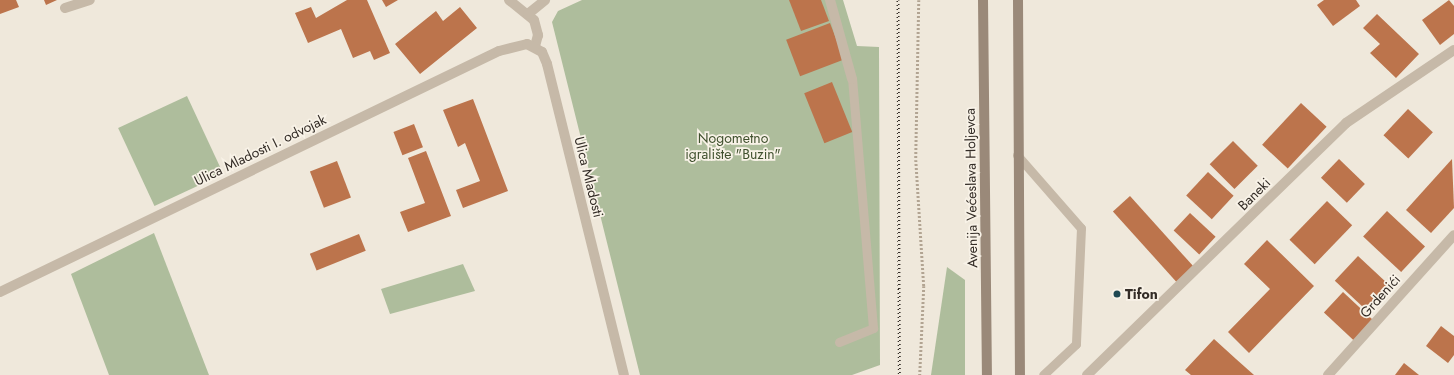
<!DOCTYPE html>
<html>
<head>
<meta charset="utf-8">
<style>
	body { margin:0 }
	#map { position:relative; width:1454px; height:375px; overflow:hidden; background:#efe8db; font-family:Jost,sans-serif }
	div>[style] { position:absolute }
	.green>* { inset:0; background:#aebd9c; transform-origin:0 0 }
	.building>* { inset:0; background:#bc744c; transform-origin:0 0 }
	.path>* { height:2.5px; margin-top:-1.25px; transform-origin:0; background:repeating-linear-gradient(90deg,#b2a492 0 2px,transparent 0 4px) }
	.service>* { height:9px; margin:-4.5px; padding:0 4.5px; transform-origin:4.5px; border-radius:4.5px; background:#c6b9a8 }
	.minor>* { height:10px; margin:-5px; padding:0 5px; transform-origin:5px; border-radius:5px; background:#c6b9a8 }
	.secondary>* { height:10px; margin:-5px; padding:0 5px; transform-origin:5px; border-radius:5px; background:#9a8979 }
	.rail>* { height:3px; margin-top:-1.5px; transform-origin:0; background:repeating-linear-gradient(90deg,#342d27 0 1px,transparent 0 4px) }
	.dots>* { width:11px; height:11px; translate:-50% -50%; box-sizing:border-box; border:2px solid #f8f2e7; border-radius:50% }
	span { translate:-50% -50%; white-space:nowrap; text-align:center; line-height:1.15; -webkit-text-stroke:3.5px #f8f2e7; paint-order:stroke }
	.park-label { font-size:14px; color:#3f502d }
	.street-label { font-size:14px; color:#342d27 }
	.poi-label { font-size:14px; color:#342d27; font-weight:700 }
	.left { translate:0 -50%; text-align:left }
</style>
</head>
<body>
<div id="map">
	<div class="green">
		<div style="clip-path:polygon(582px 0,843px 0,857px 46px,879px 47px,880px 365px,852px 375px,640px 375px,552px 22px,558px 11px)"></div>
		<div style="left:187px;top:96px;width:86px;height:76px;rotate:65deg"></div>
		<div style="clip-path:polygon(154px 233px,209px 375px,109px 375px,71px 274px)"></div>
		<div style="clip-path:polygon(463px 264px,475px 291px,390px 314px,381px 289px)"></div>
		<div style="clip-path:polygon(947px 267px,965px 280px,965px 375px,931px 375px)"></div>
	</div>
	<div class="building">
		<div style="clip-path:polygon(0 0,16px 0,19px 7px,0 14px)"></div>
		<div style="clip-path:polygon(44px 0,57px 0,46px 5px)"></div>
		<div style="clip-path:polygon(347px 0,367px 0,390px 53px,374px 60px,370px 51px,353px 58px,341px 29px,308px 43px,295px 13px,311px 7px,316px 18px)"></div>
		<div style="clip-path:polygon(382px 0,398px 0,386px 7px)"></div>
		<div style="clip-path:polygon(789px 0,821px 0,829px 21px,801px 31px)"></div>
		<div style="clip-path:polygon(1324px 0,1356px 0,1360px 6px,1333px 26px,1317px 5px)"></div>
		<div style="clip-path:polygon(1449px 0,1454px 6px,1454px 34px,1440px 45px,1422px 20px)"></div>
		<div style="clip-path:polygon(460px 7px,477px 28px,420px 74px,395px 44px,436px 11px,443px 21px)"></div>
		<div style="clip-path:polygon(1377px 14px,1419px 54px,1396px 78px,1370px 53px,1380px 44px,1363px 28px)"></div>
		<div style="left:830px;top:23px;width:39px;height:47px;rotate:69deg"></div>
		<div style="left:832px;top:82px;width:54px;height:30px;rotate:68deg"></div>
		<div style="clip-path:polygon(473px 99px,508px 191px,463px 208px,456px 190px,480px 181px,465px 143px,458px 147px,443px 110px)"></div>
		<div style="left:1301px;top:103px;width:35px;height:57px;rotate:43deg"></div>
		<div style="left:1408px;top:109px;width:34px;height:36px;rotate:43deg"></div>
		<div style="left:414px;top:124px;width:25px;height:22px;rotate:69deg"></div>
		<div style="left:1233px;top:141px;width:35px;height:33px;rotate:45deg"></div>
		<div style="clip-path:polygon(426px 151px,451px 216px,408px 232px,400px 212px,425px 203px,408px 158px)"></div>
		<div style="left:1339px;top:159px;width:36px;height:26px;rotate:44deg"></div>
		<div style="clip-path:polygon(1452px 159px,1454px 208px,1431px 233px,1406px 210px)"></div>
		<div style="left:337px;top:161px;width:39px;height:29px;rotate:69deg"></div>
		<div style="left:1208px;top:172px;width:35px;height:32px;rotate:43deg"></div>
		<div style="left:1130px;top:196px;width:95px;height:23px;rotate:48deg"></div>
		<div style="left:1327px;top:201px;width:35px;height:54px;rotate:44deg"></div>
		<div style="left:1387px;top:211px;width:52px;height:35px;rotate:43deg"></div>
		<div style="left:1190px;top:213px;width:35px;height:24px;rotate:43deg"></div>
		<div style="left:359px;top:234px;width:18px;height:53px;rotate:68deg"></div>
		<div style="clip-path:polygon(1267px 240px,1314px 286px,1249px 353px,1228px 332px,1270px 289px,1244px 264px)"></div>
		<div style="left:1358px;top:256px;width:44px;height:34px;rotate:43deg"></div>
		<div style="left:1343px;top:292px;width:41px;height:28px;rotate:43deg"></div>
		<div style="clip-path:polygon(1441px 326px,1454px 336px,1454px 355px,1448px 363px,1426px 346px)"></div>
		<div style="clip-path:polygon(1214px 339px,1236px 359px,1254px 375px,1191px 375px,1185px 370px)"></div>
		<div style="clip-path:polygon(1404px 363px,1419px 375px,1395px 375px)"></div>
	</div>
	<div class="path">
		<div style="left:919px;top:0;width:160px;rotate:91.1deg"></div>
		<div style="left:916px;top:160px;width:126px;rotate:86.4deg"></div>
		<div style="left:924px;top:286px;width:89px;rotate:92.6deg"></div>
	</div>
	<div class="service">
		<div style="left:1017px;top:155px;width:97px;rotate:48.8deg"></div>
		<div style="left:1081px;top:228px;width:116px;rotate:92.5deg"></div>
		<div style="left:1076px;top:344px;width:45px;rotate:136.8deg"></div>
		<div style="left:839px;top:342px;width:37px;rotate:-22deg"></div>
		<div style="left:873px;top:328px;width:250px;rotate:-94.8deg"></div>
	</div>
	<div class="minor">
		<div style="left:509px;top:0;width:32px;rotate:39deg"></div>
		<div style="left:534px;top:20px;width:16px;rotate:75deg"></div>
		<div style="left:538px;top:35px;width:11px;rotate:105deg"></div>
		<div style="left:830px;top:0;width:82px;rotate:74.4deg"></div>
		<div style="left:65px;top:8px;width:26px;rotate:-18deg"></div>
		<div style="left:528px;top:14px;width:22px;rotate:-39deg"></div>
		<div style="left:0;top:292px;width:554px;rotate:-25.78deg"></div>
		<div style="left:499px;top:51px;width:29px;rotate:-14deg"></div>
		<div style="left:527px;top:44px;width:17px;rotate:28deg"></div>
		<div style="left:542px;top:52px;width:13px;rotate:67deg"></div>
		<div style="left:547px;top:64px;width:320px;rotate:76.1deg"></div>
		<div style="left:1087px;top:375px;width:361px;rotate:-44.2deg"></div>
		<div style="left:1346px;top:123px;width:130px;rotate:-34.1deg"></div>
		<div style="left:1328px;top:375px;width:188px;rotate:-48deg"></div>
	</div>
	<div class="secondary">
		<div style="left:983px;top:0;width:375px;rotate:89.4deg"></div>
		<div style="left:1018px;top:0;width:375px;rotate:89.7deg"></div>
	</div>
	<div class="rail">
		<div style="left:898px;top:0;width:375px;rotate:89.8deg"></div>
	</div>
	<div class="dots">
		<div style="left:1117px;top:294px;background:#204952"></div>
	</div>
	<div class="park-label">
		<span style="left:733px;top:146px">Nogometno<br>igralište "Buzin"</span>
	</div>
	<div class="street-label">
		<span style="left:260px;top:150px;rotate:-26deg">Ulica Mladosti I. odvojak</span>
		<span style="left:589px;top:177px;rotate:76deg">Ulica Mladosti</span>
		<span style="left:971px;top:188px;rotate:-91deg">Avenija Većeslava Holjevca</span>
		<span style="left:1254px;top:194px;rotate:-45deg">Baneki</span>
		<span style="left:1380px;top:296px;rotate:-48deg">Grdenići</span>
	</div>
	<div class="poi-label">
		<span class="left" style="left:1125px;top:294px">Tifon</span>
	</div>
</div>
</body>
</html>
